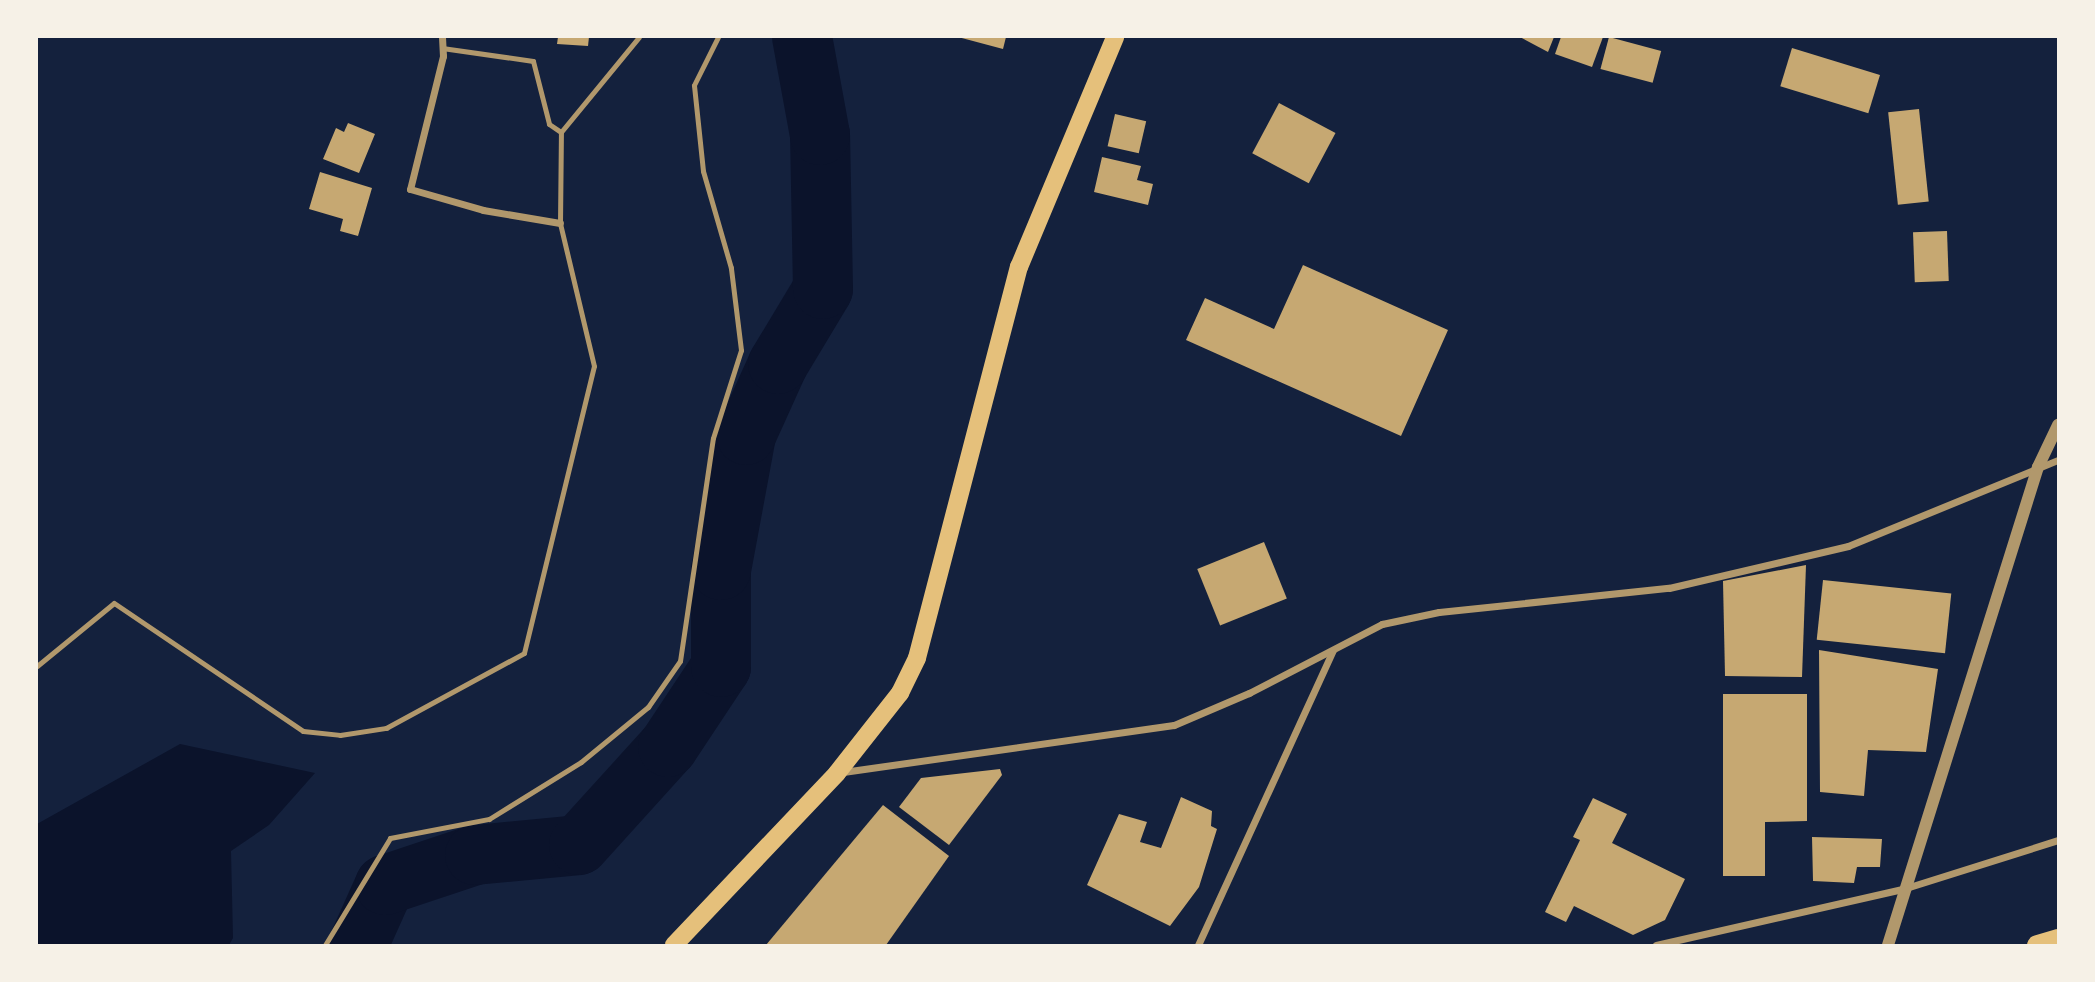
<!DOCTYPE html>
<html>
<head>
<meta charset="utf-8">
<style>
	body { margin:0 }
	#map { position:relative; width:2095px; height:982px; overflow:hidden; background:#14213d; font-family:"Zilla Slab",serif }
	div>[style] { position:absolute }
	.water>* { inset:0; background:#0b132b }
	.river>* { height:60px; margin:-30px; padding:0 30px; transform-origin:30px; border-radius:30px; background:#0b132b }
	.building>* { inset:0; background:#c6a872; transform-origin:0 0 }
	.service>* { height:5px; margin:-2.5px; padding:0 2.5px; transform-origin:2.5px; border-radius:2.5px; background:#b1986c }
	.minor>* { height:7px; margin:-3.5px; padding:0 3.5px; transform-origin:3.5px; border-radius:3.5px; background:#b1986c }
	.tertiary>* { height:12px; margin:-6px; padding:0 6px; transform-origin:6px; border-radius:6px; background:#b1986c }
	.primary>* { height:18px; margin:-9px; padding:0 9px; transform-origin:9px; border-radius:9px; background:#e5c07b }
	.motorway>* { height:21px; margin:-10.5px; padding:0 10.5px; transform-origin:10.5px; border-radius:10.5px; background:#e5c07b }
	span { translate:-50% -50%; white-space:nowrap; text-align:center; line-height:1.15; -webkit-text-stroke:6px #f6f1e7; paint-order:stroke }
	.frame { position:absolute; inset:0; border:38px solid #f6f1e7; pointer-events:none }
</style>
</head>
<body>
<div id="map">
	<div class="water">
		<div style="clip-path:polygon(180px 744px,315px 773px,269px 825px,231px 851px,233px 938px,229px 945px,37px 945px,37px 824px)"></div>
	</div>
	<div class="river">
		<div style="left:358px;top:945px;width:66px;rotate:-65.8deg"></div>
		<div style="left:385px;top:885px;width:95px;rotate:-18.4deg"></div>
		<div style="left:475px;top:855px;width:104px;rotate:-5.5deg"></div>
		<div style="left:579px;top:845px;width:132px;rotate:-47.8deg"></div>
		<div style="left:668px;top:747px;width:96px;rotate:-56.5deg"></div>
		<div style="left:721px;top:667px;width:97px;rotate:-90deg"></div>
		<div style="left:721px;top:570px;width:137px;rotate:-79.5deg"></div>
		<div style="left:746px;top:435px;width:78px;rotate:-65.7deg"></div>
		<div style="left:778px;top:364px;width:87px;rotate:-59deg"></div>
		<div style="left:823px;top:289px;width:154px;rotate:-91.1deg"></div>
		<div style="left:820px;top:135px;width:100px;rotate:-100.4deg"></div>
	</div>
	<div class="building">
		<div style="clip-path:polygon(558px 37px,589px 37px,588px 46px,557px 44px)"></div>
		<div style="clip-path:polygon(958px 37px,1006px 37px,1003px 49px)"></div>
		<div style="clip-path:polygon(1520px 37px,1554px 37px,1548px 52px)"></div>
		<div style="clip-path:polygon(1561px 37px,1603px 37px,1592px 67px,1555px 54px)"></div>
		<div style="left:1609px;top:37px;width:54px;height:33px;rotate:15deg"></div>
		<div style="left:1792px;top:48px;width:92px;height:40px;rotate:17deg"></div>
		<div style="left:1279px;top:103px;width:64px;height:57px;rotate:28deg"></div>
		<div style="left:1919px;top:109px;width:93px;height:31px;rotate:84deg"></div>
		<div style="left:1115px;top:114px;width:32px;height:33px;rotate:13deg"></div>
		<div style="clip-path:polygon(348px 123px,375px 134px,359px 173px,323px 159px,336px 128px,344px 132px)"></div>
		<div style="clip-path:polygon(1102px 157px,1141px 166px,1137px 180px,1153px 184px,1148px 205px,1094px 192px)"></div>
		<div style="clip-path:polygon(320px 172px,372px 188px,358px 236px,340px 231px,343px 219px,309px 209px)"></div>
		<div style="left:1947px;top:231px;width:50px;height:34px;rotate:88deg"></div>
		<div style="clip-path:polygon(1303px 265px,1448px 330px,1401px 436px,1186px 340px,1205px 298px,1274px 329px)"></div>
		<div style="left:1264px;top:542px;width:61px;height:72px;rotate:68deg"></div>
		<div style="clip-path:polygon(1806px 565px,1802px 677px,1725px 676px,1723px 581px)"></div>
		<div style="left:1823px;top:580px;width:129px;height:60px;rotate:6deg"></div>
		<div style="clip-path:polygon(1819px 650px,1938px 669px,1926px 752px,1868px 750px,1864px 796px,1820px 792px)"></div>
		<div style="clip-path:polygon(1723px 694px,1807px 694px,1807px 821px,1765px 822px,1765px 876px,1723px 876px)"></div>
		<div style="clip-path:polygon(1000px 769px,1002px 775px,949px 845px,899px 807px,921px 778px)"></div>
		<div style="clip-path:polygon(1181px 797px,1212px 811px,1211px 826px,1217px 829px,1199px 887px,1170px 926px,1087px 885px,1119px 814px,1147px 822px,1140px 842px,1161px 848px)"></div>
		<div style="clip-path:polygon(1593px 798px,1627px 814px,1612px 843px,1685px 879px,1665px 920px,1633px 935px,1574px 906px,1566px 922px,1545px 912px,1580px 840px,1573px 837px)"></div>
		<div style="clip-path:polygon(883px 805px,949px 856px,886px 945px,766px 945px)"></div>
		<div style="clip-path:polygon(1812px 837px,1882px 839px,1880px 867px,1857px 867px,1854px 883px,1813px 881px)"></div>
	</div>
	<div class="service">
		<div style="left:442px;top:48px;width:92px;rotate:8.1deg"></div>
		<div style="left:533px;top:61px;width:65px;rotate:75.7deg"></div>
		<div style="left:549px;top:124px;width:14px;rotate:34deg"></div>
		<div style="left:37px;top:666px;width:99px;rotate:-39.3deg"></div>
		<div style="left:114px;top:603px;width:228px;rotate:34.1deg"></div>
		<div style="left:303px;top:731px;width:37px;rotate:6deg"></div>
		<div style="left:340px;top:735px;width:47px;rotate:-8.7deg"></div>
		<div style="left:386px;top:728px;width:157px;rotate:-28.5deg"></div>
		<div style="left:524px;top:653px;width:295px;rotate:-76.3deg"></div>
		<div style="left:594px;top:366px;width:147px;rotate:-103.4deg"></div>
		<div style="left:560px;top:223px;width:91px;rotate:-89.4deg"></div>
		<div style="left:561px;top:132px;width:123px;rotate:-50.6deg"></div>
		<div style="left:325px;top:945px;width:125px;rotate:-58.7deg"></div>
		<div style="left:390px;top:838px;width:101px;rotate:-10.9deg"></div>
		<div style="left:489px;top:819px;width:108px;rotate:-31.8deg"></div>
		<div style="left:581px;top:762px;width:87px;rotate:-39.4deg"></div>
		<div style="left:648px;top:707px;width:56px;rotate:-55.2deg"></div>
		<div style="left:680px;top:661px;width:225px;rotate:-81.6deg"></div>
		<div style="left:713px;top:438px;width:92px;rotate:-72.3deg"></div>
		<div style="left:741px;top:350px;width:83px;rotate:-97deg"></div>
		<div style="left:731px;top:268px;width:101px;rotate:-106.1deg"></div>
		<div style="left:703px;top:171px;width:86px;rotate:-96deg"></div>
		<div style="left:694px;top:85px;width:54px;rotate:-63.4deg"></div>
	</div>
	<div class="minor">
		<div style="left:442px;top:37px;width:19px;rotate:87deg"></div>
		<div style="left:443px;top:56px;width:137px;rotate:103.9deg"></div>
		<div style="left:410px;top:189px;width:76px;rotate:16deg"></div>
		<div style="left:483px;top:210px;width:78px;rotate:9.6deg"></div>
		<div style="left:843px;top:772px;width:334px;rotate:-8.1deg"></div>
		<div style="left:1174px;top:725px;width:82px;rotate:-23.1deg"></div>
		<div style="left:1249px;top:693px;width:150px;rotate:-27.4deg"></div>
		<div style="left:1382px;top:624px;width:58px;rotate:-11.9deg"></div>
		<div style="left:1439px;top:612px;width:231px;rotate:-6deg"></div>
		<div style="left:1669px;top:588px;width:184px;rotate:-13.2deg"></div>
		<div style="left:1848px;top:546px;width:227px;rotate:-22.3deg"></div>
		<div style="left:1198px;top:945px;width:324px;rotate:-65.4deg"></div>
		<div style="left:1656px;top:945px;width:256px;rotate:-12.8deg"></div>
		<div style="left:1906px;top:888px;width:159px;rotate:-17.5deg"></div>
	</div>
	<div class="tertiary">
		<div style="left:1888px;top:945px;width:501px;rotate:-72.58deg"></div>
		<div style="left:2038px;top:467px;width:47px;rotate:-64.5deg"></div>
	</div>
	<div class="primary">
		<div style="left:674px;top:945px;width:237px;rotate:-46.5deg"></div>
		<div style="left:837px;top:773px;width:102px;rotate:-51.8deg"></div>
		<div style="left:900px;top:693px;width:39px;rotate:-64deg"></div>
		<div style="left:917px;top:658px;width:404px;rotate:-75.4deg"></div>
		<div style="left:1019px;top:267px;width:249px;rotate:-67.3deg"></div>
	</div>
	<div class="motorway">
		<div style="left:2037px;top:945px;width:22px;rotate:-16deg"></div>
	</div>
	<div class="frame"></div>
</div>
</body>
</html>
